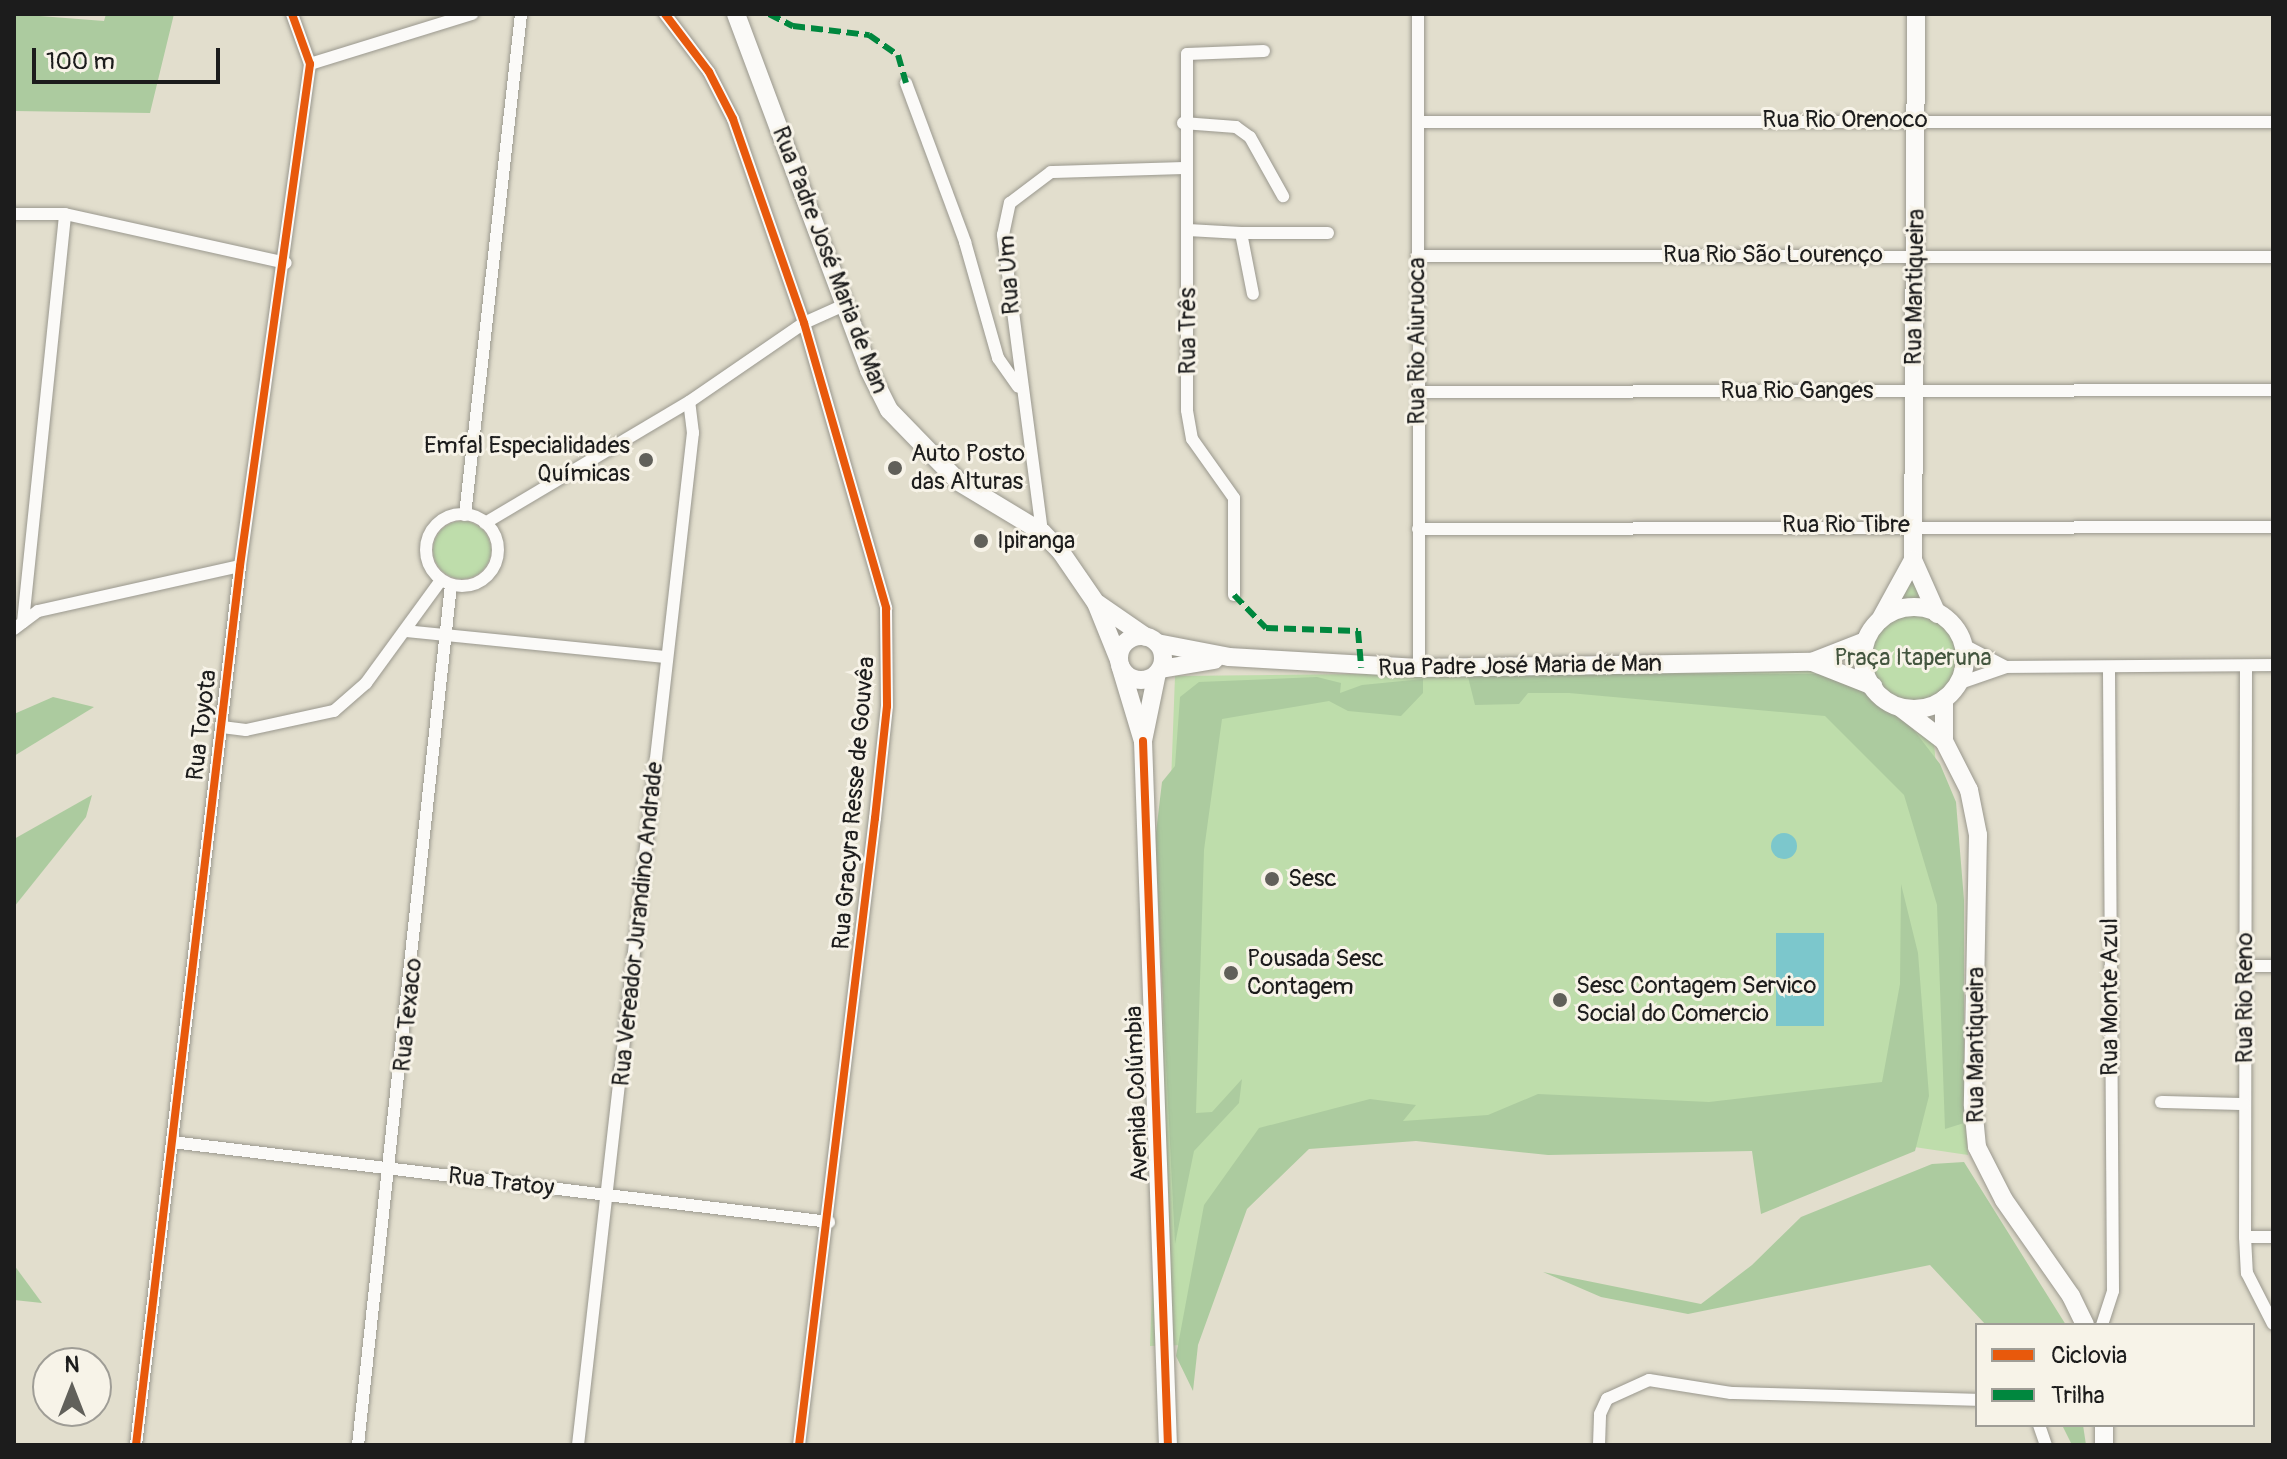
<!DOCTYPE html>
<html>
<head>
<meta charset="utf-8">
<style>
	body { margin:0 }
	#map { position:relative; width:2287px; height:1459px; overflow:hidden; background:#e2decd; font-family:Pangolin,sans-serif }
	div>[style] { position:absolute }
	.green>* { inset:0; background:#beddab }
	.round { border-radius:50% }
	.forest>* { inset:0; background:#accb9f }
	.water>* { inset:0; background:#7cc7cc; transform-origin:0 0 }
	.roads { filter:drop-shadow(0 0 2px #9a988e) drop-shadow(0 0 2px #9a988e) }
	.street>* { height:12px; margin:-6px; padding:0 6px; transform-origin:6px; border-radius:6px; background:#fbfaf8 }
	.street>.ring { margin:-6px; padding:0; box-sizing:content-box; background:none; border:12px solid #fbfaf8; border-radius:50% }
	.secondary>* { height:18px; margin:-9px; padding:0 9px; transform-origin:9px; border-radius:9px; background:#fbfaf8 }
	.secondary>.ring { margin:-9px; padding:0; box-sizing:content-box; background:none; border:18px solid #fbfaf8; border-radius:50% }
	.quiet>* { height:6px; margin-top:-3px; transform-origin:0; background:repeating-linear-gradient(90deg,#00873e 0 12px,transparent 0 18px) }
	.cycleway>* { height:8px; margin:-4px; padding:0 4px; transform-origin:4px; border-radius:4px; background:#e8590c }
	.dots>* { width:22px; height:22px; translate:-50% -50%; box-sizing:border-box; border:4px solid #f7f3e8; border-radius:50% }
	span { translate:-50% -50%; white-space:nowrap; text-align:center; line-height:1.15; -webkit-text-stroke:6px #f7f3e8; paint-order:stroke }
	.street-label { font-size:24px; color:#1c1c1c }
	.poi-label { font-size:24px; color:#1c1c1c }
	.right { translate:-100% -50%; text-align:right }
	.left { translate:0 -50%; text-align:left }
	.park-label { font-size:24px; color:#44563f }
	.frame { position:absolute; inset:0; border:16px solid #1c1c1c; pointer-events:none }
	.legend { position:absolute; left:1975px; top:1323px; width:280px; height:104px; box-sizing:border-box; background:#f7f3e8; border:2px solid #9f9d96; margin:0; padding:10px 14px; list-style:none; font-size:24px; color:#1c1c1c }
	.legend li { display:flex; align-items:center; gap:16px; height:40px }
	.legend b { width:40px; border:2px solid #9f9d96 }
	.north { position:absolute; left:32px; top:1347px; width:80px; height:80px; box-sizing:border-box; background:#f7f3e8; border:2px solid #9f9d96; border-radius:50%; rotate:0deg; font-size:22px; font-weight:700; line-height:32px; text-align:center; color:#1c1c1c }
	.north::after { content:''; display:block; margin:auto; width:28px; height:36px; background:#61605a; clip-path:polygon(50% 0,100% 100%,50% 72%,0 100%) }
	.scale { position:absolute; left:32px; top:48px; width:188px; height:36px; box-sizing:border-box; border:4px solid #1c1c1c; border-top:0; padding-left:10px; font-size:24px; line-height:28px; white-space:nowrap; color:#1c1c1c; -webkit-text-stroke:6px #f7f3e8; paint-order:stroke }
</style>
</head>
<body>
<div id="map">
	<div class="green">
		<div class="round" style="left:433px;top:521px;width:58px;height:58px"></div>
		<div style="clip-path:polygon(1915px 572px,1927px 604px,1900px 603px)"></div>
		<div class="round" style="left:1869px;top:614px;width:88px;height:88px"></div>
		<div style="clip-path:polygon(1808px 669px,1934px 742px,1968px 1155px,1759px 1124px,1331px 1131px,1219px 1215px,1187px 1345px,1150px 1346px,1175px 676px)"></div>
	</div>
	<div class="forest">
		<div style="clip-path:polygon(14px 14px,104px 21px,106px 14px,174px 14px,150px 113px,14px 111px)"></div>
		<div style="clip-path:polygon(1467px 673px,1820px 674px,1866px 688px,1913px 729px,1940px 764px,1956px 802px,1964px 900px,1964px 1123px,1945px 1129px,1937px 905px,1904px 795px,1825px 716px,1569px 693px,1528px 693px,1519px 704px,1475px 705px)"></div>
		<div style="clip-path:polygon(1317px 677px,1341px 683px,1340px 693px,1362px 685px,1423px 679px,1423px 693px,1401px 716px,1348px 711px,1329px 701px,1222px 719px,1204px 850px,1196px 1113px,1212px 1112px,1242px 1079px,1239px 1103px,1194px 1151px,1175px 1244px,1155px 841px,1162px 782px,1175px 766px,1180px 697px,1199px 682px)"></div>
		<div style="clip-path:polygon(53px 697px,94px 707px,14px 756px,14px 714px)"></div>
		<div style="clip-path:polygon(92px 795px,86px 817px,14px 907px,14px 839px)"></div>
		<div style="clip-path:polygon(1901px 884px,1918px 953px,1929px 1096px,1915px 1151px,1761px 1214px,1752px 1151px,1548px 1155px,1416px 1141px,1309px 1149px,1247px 1209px,1198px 1345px,1193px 1391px,1176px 1356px,1204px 1205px,1259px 1128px,1370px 1099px,1416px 1105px,1403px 1121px,1488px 1115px,1538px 1094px,1709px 1102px,1882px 1082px,1900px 984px)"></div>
		<div style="clip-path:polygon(1964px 1162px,2066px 1325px,1986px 1325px,1930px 1265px,1688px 1314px,1601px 1297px,1543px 1272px,1701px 1304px,1752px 1265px,1801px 1217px,1932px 1164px)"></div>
		<div style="clip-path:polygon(14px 1265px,42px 1303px,14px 1300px)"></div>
		<div style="clip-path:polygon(2062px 1425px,2083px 1425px,2086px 1445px,2072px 1445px)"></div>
	</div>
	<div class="water">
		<div class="round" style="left:1771px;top:833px;width:26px;height:26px"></div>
		<div style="left:1776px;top:933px;width:48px;height:93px"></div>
	</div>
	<div class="roads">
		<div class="street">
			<div style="left:665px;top:14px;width:73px;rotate:52.8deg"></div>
			<div style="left:709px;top:72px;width:53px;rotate:62.9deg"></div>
			<div style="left:733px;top:119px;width:216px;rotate:70.8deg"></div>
			<div style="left:804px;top:323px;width:297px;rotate:73.9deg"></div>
			<div style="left:886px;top:608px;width:98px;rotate:89.4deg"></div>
			<div style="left:887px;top:706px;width:113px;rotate:96.1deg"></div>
			<div style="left:875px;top:818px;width:632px;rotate:96.91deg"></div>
			<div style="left:1418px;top:14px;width:654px;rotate:89.91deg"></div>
			<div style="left:310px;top:64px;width:170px;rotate:-17.2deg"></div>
			<div style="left:906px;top:83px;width:170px;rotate:69.6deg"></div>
			<div style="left:965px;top:242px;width:121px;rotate:74.1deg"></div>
			<div style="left:998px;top:358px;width:35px;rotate:55deg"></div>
			<div style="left:1418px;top:122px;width:855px"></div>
			<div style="left:1183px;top:123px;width:53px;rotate:4.3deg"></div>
			<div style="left:1236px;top:127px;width:17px;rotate:36deg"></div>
			<div style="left:1250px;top:137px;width:68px;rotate:60.8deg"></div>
			<div style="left:14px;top:214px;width:51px"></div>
			<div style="left:65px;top:214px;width:226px;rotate:12.5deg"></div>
			<div style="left:1188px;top:230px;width:53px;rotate:3.2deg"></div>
			<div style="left:1241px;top:233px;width:62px;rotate:78.9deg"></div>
			<div style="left:1241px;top:233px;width:87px"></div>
			<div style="left:1417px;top:256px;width:856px;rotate:0.07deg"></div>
			<div style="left:1418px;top:392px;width:855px;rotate:-0.13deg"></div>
			<div class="ring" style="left:426px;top:514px;width:60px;height:60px"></div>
			<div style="left:465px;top:515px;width:504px;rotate:-83.62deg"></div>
			<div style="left:485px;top:523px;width:237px;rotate:-30.7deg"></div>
			<div style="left:689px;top:402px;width:140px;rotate:-34.5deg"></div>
			<div style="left:804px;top:323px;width:44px;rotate:-24.2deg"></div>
			<div style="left:1418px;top:529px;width:855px;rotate:-0.13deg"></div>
			<div style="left:1042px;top:532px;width:300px;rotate:-97.5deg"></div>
			<div style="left:1003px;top:235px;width:33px;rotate:-78deg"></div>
			<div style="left:1010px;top:203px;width:51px;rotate:-37.1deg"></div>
			<div style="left:1051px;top:172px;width:135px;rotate:-1.7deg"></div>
			<div style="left:1234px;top:595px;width:97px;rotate:-90deg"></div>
			<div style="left:1234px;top:498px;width:72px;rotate:-125.4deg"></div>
			<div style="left:1192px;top:439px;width:29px;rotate:-100deg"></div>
			<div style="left:1187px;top:410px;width:356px;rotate:-90deg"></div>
			<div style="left:1187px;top:54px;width:77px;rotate:-2.2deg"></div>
			<div style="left:23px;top:622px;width:410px;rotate:-84.1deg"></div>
			<div style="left:14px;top:629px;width:30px;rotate:-37deg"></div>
			<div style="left:38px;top:611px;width:207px;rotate:-12.6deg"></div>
			<div style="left:405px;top:631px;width:263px;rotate:5.7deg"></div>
			<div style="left:1964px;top:645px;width:47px;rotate:27.6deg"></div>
			<div style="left:2246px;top:666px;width:571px;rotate:90.1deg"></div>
			<div style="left:2245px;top:1237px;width:36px;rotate:87deg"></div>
			<div style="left:2247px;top:1273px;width:57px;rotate:63deg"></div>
			<div style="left:1957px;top:684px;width:52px;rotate:-19.1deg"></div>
			<div style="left:2006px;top:667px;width:267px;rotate:-0.4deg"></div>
			<div style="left:222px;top:727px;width:24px;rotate:7deg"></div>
			<div style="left:246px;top:730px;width:90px;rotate:-12.2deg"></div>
			<div style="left:334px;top:711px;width:43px;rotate:-41.2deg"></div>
			<div style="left:366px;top:683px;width:127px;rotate:-53.9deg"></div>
			<div style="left:2245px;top:966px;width:28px"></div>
			<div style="left:2161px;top:1102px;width:83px;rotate:1.4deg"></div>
			<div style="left:172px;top:1142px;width:662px;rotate:6.94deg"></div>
			<div style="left:2245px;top:1237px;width:28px"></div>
			<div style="left:2102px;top:1325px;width:36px;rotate:-72deg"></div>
			<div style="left:2113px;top:1291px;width:624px;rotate:-90.37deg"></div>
			<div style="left:2039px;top:1425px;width:21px;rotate:71deg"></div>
			<div style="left:136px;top:1445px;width:885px;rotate:-83.25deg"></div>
			<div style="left:240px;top:566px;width:507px;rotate:-82.06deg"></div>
			<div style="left:310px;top:64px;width:53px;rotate:-109.8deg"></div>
			<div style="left:358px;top:1445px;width:865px;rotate:-83.83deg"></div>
			<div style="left:578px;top:1445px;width:1019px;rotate:-83.52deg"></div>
			<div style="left:693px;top:433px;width:31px;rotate:-97deg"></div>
			<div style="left:1599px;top:1445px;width:31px;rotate:-88deg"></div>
			<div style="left:1600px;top:1414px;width:17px;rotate:-65deg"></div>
			<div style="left:1607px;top:1399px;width:46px;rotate:-24.3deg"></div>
			<div style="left:1649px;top:1380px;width:83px;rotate:9deg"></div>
			<div style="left:1731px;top:1393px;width:246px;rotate:1.6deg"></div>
		</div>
		<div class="secondary">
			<div style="left:736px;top:14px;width:380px;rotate:69.5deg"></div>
			<div style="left:869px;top:370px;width:45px;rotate:63.4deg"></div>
			<div style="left:889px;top:410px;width:100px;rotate:45.8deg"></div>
			<div style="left:959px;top:482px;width:97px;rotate:31.1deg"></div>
			<div style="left:1042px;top:532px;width:28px;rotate:46deg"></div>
			<div style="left:1061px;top:552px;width:62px;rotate:55.5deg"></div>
			<div style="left:1096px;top:603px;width:61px;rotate:68deg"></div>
			<div style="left:1916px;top:14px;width:546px;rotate:90.31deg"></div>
			<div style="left:1913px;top:560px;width:59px;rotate:66deg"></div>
			<div style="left:1098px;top:604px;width:58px;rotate:34.5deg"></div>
			<div class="ring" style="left:1863px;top:607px;width:84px;height:84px"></div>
			<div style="left:1880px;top:620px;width:68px;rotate:-61.2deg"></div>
			<div class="ring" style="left:1119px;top:636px;width:26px;height:26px"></div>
			<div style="left:1157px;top:643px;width:73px;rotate:11deg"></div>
			<div style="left:1229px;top:657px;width:190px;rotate:3.3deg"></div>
			<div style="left:1419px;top:668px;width:393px;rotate:-0.9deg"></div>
			<div style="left:1812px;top:662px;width:55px;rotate:-21.4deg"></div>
			<div style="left:1812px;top:662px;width:66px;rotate:21.5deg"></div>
			<div style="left:1120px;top:665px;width:79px;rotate:73.2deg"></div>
			<div style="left:1143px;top:741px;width:704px;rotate:87.97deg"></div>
			<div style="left:1161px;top:669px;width:54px;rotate:-9.6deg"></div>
			<div style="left:1944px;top:699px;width:42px;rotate:90deg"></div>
			<div style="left:1901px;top:708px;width:54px;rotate:37.5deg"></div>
			<div style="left:1944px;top:741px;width:55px;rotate:63deg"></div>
			<div style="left:1969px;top:790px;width:46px;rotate:78.7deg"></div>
			<div style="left:1978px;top:835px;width:271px;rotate:91.1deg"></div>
			<div style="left:1973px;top:1106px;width:41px;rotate:84.4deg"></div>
			<div style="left:1977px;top:1147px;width:59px;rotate:63deg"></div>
			<div style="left:2004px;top:1200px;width:117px;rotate:55.1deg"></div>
			<div style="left:2071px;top:1296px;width:32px;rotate:64deg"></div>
			<div style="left:1143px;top:741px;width:69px;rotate:-78.4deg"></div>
			<div style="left:2104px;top:1425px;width:20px;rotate:90deg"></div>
		</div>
	</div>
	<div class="quiet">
		<div style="left:769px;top:14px;width:27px;rotate:27deg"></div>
		<div style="left:793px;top:26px;width:77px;rotate:6.8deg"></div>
		<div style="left:869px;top:35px;width:35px;rotate:35deg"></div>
		<div style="left:898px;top:55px;width:29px;rotate:74deg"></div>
		<div style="left:1234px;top:595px;width:46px;rotate:45.9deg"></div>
		<div style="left:1266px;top:628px;width:92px;rotate:1.9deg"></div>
		<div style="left:1358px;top:631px;width:37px;rotate:85deg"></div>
	</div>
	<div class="cycleway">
		<div style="left:665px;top:14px;width:73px;rotate:52.8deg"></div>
		<div style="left:709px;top:72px;width:53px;rotate:62.9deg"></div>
		<div style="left:733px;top:119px;width:216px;rotate:70.8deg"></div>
		<div style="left:804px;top:323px;width:297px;rotate:73.9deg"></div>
		<div style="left:886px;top:608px;width:98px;rotate:89.4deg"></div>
		<div style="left:887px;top:706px;width:113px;rotate:96.1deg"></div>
		<div style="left:875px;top:818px;width:632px;rotate:96.91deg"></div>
		<div style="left:1143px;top:741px;width:704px;rotate:87.97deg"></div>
		<div style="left:136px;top:1445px;width:885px;rotate:-83.25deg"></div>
		<div style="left:240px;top:566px;width:507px;rotate:-82.06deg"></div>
		<div style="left:310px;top:64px;width:53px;rotate:-109.8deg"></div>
	</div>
	<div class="dots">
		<div style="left:646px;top:460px;background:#61605a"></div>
		<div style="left:895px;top:468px;background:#61605a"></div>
		<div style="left:981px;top:541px;background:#61605a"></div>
		<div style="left:1272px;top:879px;background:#61605a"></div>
		<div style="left:1231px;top:973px;background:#61605a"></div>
		<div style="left:1560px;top:1000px;background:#61605a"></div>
	</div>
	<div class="street-label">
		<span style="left:1845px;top:120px">Rua Rio Orenoco</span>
		<span style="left:1773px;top:255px">Rua Rio São Lourenço</span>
		<span style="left:830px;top:260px;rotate:69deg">Rua Padre José Maria de Man</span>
		<span style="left:1009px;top:275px;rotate:-94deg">Rua Um</span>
		<span style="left:1915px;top:287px;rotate:-89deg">Rua Mantiqueira</span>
		<span style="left:1188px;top:331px;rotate:-90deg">Rua Três</span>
		<span style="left:1417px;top:341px;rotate:-90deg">Rua Rio Aiuruoca</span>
		<span style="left:1797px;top:391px">Rua Rio Ganges</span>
		<span style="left:1846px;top:525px">Rua Rio Tibre</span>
		<span style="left:1520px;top:666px;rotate:-1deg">Rua Padre José Maria de Man</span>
		<span style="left:202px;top:725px;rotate:-83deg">Rua Toyota</span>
		<span style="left:854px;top:803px;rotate:-85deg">Rua Gracyra Resse de Gouvêa</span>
		<span style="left:638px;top:924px;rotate:-84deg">Rua Vereador Jurandino Andrade</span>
		<span style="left:2110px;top:997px;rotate:-90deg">Rua Monte Azul</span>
		<span style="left:2245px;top:998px;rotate:-90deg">Rua Rio Reno</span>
		<span style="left:408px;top:1015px;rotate:-84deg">Rua Texaco</span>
		<span style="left:1976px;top:1045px;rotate:-90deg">Rua Mantiqueira</span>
		<span style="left:1137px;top:1094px;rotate:-92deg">Avenida Colúmbia</span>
		<span style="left:501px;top:1182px;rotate:7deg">Rua Tratoy</span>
	</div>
	<div class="poi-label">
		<span class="right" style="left:630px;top:460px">Emfal Especialidades<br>Químicas</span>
		<span class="left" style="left:911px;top:468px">Auto Posto<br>das Alturas</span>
		<span class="left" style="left:997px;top:541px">Ipiranga</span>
		<span class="left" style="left:1288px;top:879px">Sesc</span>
		<span class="left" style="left:1247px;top:973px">Pousada Sesc<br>Contagem</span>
		<span class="left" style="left:1576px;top:1000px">Sesc Contagem Servico<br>Social do Comercio</span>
	</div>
	<div class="park-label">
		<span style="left:1913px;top:658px">Praça Itaperuna</span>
	</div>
	<div class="frame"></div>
	<ul class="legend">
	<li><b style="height:10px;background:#e8590c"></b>Ciclovia</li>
	<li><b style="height:10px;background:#00873e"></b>Trilha</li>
	</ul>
	<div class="north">N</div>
	<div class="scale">100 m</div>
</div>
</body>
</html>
